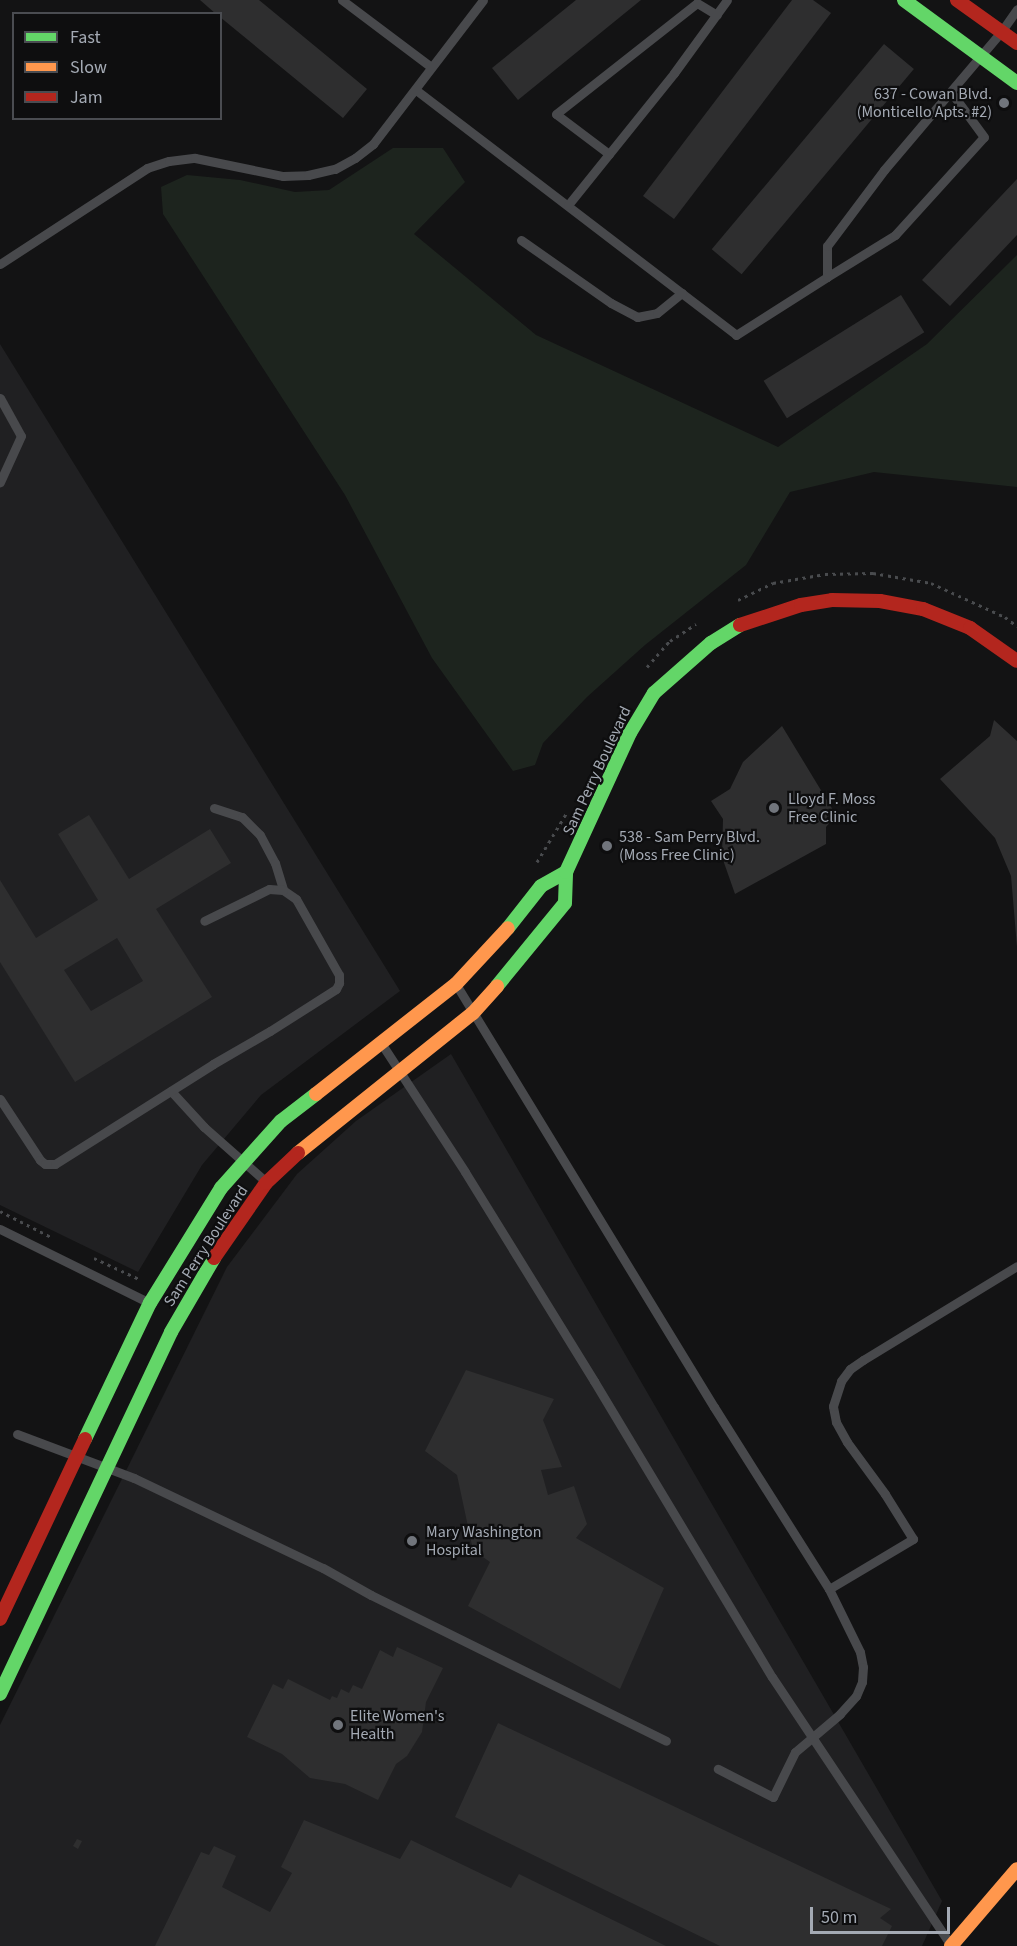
<!DOCTYPE html>
<html>
<head>
<meta charset="utf-8">
<style>
	body { margin:0 }
	#map { position:relative; width:1017px; height:1946px; overflow:hidden; background:#131314; font-family:"Source Sans 3",sans-serif }
	div>[style] { position:absolute }
	.built>* { inset:0; background:#202022 }
	.green>* { inset:0; background:#1d241e }
	.building>* { inset:0; background:#2e2e2f; transform-origin:0 0 }
	.path>* { height:3px; margin-top:-1.5px; transform-origin:0; background:repeating-linear-gradient(90deg,#494b4e 0 3px,transparent 0 7.5px) }
	.lane>* { height:9px; margin:-4.5px; padding:0 4.5px; transform-origin:4.5px; border-radius:4.5px; background:#48494c }
	.fast>* { height:14px; margin:-7px; padding:0 7px; transform-origin:7px; border-radius:7px; background:#63d668 }
	.slow>* { height:14px; margin:-7px; padding:0 7px; transform-origin:7px; border-radius:7px; background:#ff974d }
	.jam>* { height:14px; margin:-7px; padding:0 7px; transform-origin:7px; border-radius:7px; background:#b3261e }
	.dots>* { width:16px; height:16px; translate:-50% -50%; box-sizing:border-box; border:3px solid #0e0e0f; border-radius:50% }
	span { translate:-50% -50%; white-space:nowrap; text-align:center; line-height:1.15; -webkit-text-stroke:4.5px #0e0e0f; paint-order:stroke }
	.poi-label { font-size:16px; color:#a4aab4 }
	.right { translate:-100% -50%; text-align:right }
	.left { translate:0 -50%; text-align:left }
	.street-label { font-size:16px; color:#a4aab4 }
	.legend { position:absolute; left:12px; top:12px; width:210px; height:108px; box-sizing:border-box; background:#0e0e0f; border:2px solid #4a4c51; margin:0; padding:8px 10px; list-style:none; font-size:18px; color:#a4aab4 }
	.legend li { display:flex; align-items:center; gap:12px; height:30px }
	.legend b { width:30px; border:2px solid #4a4c51 }
	.scale { position:absolute; left:810px; top:1907px; width:140px; height:27px; box-sizing:border-box; border:3px solid #a4aab4; border-top:0; padding-left:8px; font-size:18px; line-height:21px; white-space:nowrap; color:#a4aab4; -webkit-text-stroke:4px #0e0e0f; paint-order:stroke }
</style>
</head>
<body>
<div id="map">
	<div class="built">
		<div style="clip-path:polygon(0 344px,400px 991px,261px 1095px,202px 1165px,138px 1272px,0 1205px)"></div>
		<div style="clip-path:polygon(451px 1054px,942px 1901px,922px 1946px,0 1946px,0 1725px,227px 1267px,297px 1174px,356px 1121px)"></div>
	</div>
	<div class="green">
		<div style="clip-path:polygon(393px 148px,443px 148px,465px 182px,414px 234px,536px 335px,778px 447px,927px 344px,1017px 255px,1017px 487px,874px 472px,790px 492px,746px 565px,645px 645px,587px 697px,543px 743px,535px 765px,513px 771px,432px 658px,345px 495px,163px 214px,161px 187px,187px 175px,240px 180px,295px 192px,329px 190px)"></div>
	</div>
	<div class="building">
		<div style="clip-path:polygon(200px 0,259px 0,367px 89px,343px 118px,220px 17px,220px 14px,216px 14px)"></div>
		<div style="clip-path:polygon(576px 0,641px 0,518px 100px,492px 68px)"></div>
		<div style="clip-path:polygon(792px 0,813px 0,831px 13px,674px 219px,643px 196px)"></div>
		<div style="left:884px;top:44px;width:39px;height:268px;rotate:40deg"></div>
		<div style="clip-path:polygon(1017px 179px,1017px 235px,950px 306px,922px 280px)"></div>
		<div style="left:901px;top:295px;width:44px;height:162px;rotate:58deg"></div>
		<div style="clip-path:polygon(994px 720px,1017px 741px,1017px 947px,1011px 876px,995px 838px,940px 779px,990px 736px)"></div>
		<div style="clip-path:polygon(782px 726px,836px 815px,826px 827px,826px 844px,735px 894px,722px 857px,723px 819px,711px 801px,730px 789px,743px 762px)"></div>
		<div style="clip-path:polygon(evenodd,89px 815px,129px 879px,210px 829px,231px 863px,156px 909px,212px 997px,75px 1082px,0 962px,0 880px,36px 938px,98px 900px,58px 834px,89px 815px,117px 938px,143px 981px,91px 1011px,64px 970px,117px 938px)"></div>
		<div style="clip-path:polygon(466px 1370px,554px 1399px,543px 1420px,562px 1467px,541px 1470px,548px 1495px,574px 1486px,587px 1524px,576px 1538px,664px 1588px,620px 1689px,468px 1606px,490px 1562px,473px 1550px,457px 1475px,425px 1451px)"></div>
		<div style="clip-path:polygon(397px 1647px,443px 1668px,426px 1702px,422px 1732px,407px 1756px,396px 1764px,378px 1800px,345px 1784px,310px 1778px,282px 1754px,247px 1737px,273px 1684px,283px 1689px,288px 1679px,330px 1700px,332px 1696px,337px 1698px,341px 1689px,349px 1693px,353px 1685px,362px 1689px,380px 1650px,393px 1657px)"></div>
		<div style="clip-path:polygon(498px 1723px,891px 1909px,880px 1918px,892px 1926px,882px 1946px,720px 1946px,455px 1817px)"></div>
		<div style="clip-path:polygon(304px 1820px,400px 1859px,411px 1840px,511px 1888px,519px 1874px,666px 1946px,155px 1946px,201px 1852px,209px 1855px,214px 1846px,236px 1856px,222px 1887px,270px 1912px,292px 1873px,281px 1867px)"></div>
		<div style="clip-path:polygon(77px 1839px,82px 1841px,78px 1849px,73px 1846px)"></div>
	</div>
	<div class="path">
		<div style="left:738px;top:600px;width:39px;rotate:-26deg"></div>
		<div style="left:773px;top:583px;width:53px;rotate:-9.8deg"></div>
		<div style="left:825px;top:574px;width:48px;rotate:-1.2deg"></div>
		<div style="left:873px;top:573px;width:59px;rotate:9.8deg"></div>
		<div style="left:931px;top:583px;width:81px;rotate:24.7deg"></div>
		<div style="left:1005px;top:617px;width:15px;rotate:37deg"></div>
		<div style="left:647px;top:667px;width:35px;rotate:-49deg"></div>
		<div style="left:670px;top:641px;width:31px;rotate:-33deg"></div>
		<div style="left:537px;top:862px;width:56px;rotate:-58.9deg"></div>
		<div style="left:0;top:1211px;width:59px;rotate:27deg"></div>
		<div style="left:94px;top:1258px;width:50px;rotate:25deg"></div>
	</div>
	<div class="lane">
		<div style="left:342px;top:0;width:110px;rotate:36.9deg"></div>
		<div style="left:416px;top:90px;width:403px;rotate:37.4deg"></div>
		<div style="left:736px;top:335px;width:108px;rotate:-32.5deg"></div>
		<div style="left:827px;top:277px;width:31px;rotate:-90deg"></div>
		<div style="left:827px;top:246px;width:95px;rotate:-53.1deg"></div>
		<div style="left:884px;top:170px;width:181px;rotate:-49.7deg"></div>
		<div style="left:1001px;top:32px;width:28px;rotate:-55deg"></div>
		<div style="left:609px;top:154px;width:66px;rotate:-143deg"></div>
		<div style="left:556px;top:114px;width:179px;rotate:-38.2deg"></div>
		<div style="left:697px;top:3px;width:23px;rotate:31deg"></div>
		<div style="left:568px;top:205px;width:169px;rotate:-51.2deg"></div>
		<div style="left:674px;top:73px;width:90px;rotate:-54deg"></div>
		<div style="left:521px;top:240px;width:110px;rotate:35deg"></div>
		<div style="left:611px;top:303px;width:30px;rotate:28deg"></div>
		<div style="left:637px;top:317px;width:20px;rotate:-11deg"></div>
		<div style="left:657px;top:313px;width:32px;rotate:-39deg"></div>
		<div style="left:0;top:264px;width:176px;rotate:-33.1deg"></div>
		<div style="left:147px;top:168px;width:23px;rotate:-18deg"></div>
		<div style="left:169px;top:161px;width:26px;rotate:-7deg"></div>
		<div style="left:195px;top:158px;width:90px;rotate:11.6deg"></div>
		<div style="left:283px;top:176px;width:25px;rotate:-2deg"></div>
		<div style="left:308px;top:175px;width:28px;rotate:-13deg"></div>
		<div style="left:335px;top:169px;width:23px;rotate:-29deg"></div>
		<div style="left:355px;top:158px;width:23px;rotate:-38deg"></div>
		<div style="left:373px;top:144px;width:181px;rotate:-52.6deg"></div>
		<div style="left:827px;top:277px;width:80px;rotate:-31.7deg"></div>
		<div style="left:895px;top:235px;width:132px;rotate:-47.8deg"></div>
		<div style="left:984px;top:137px;width:56px;rotate:-126.3deg"></div>
		<div style="left:0;top:398px;width:43px;rotate:61.1deg"></div>
		<div style="left:21px;top:436px;width:51px;rotate:114.5deg"></div>
		<div style="left:214px;top:808px;width:29px;rotate:18deg"></div>
		<div style="left:242px;top:817px;width:25px;rotate:45deg"></div>
		<div style="left:260px;top:835px;width:32px;rotate:62deg"></div>
		<div style="left:275px;top:863px;width:28px;rotate:73deg"></div>
		<div style="left:457px;top:986px;width:493px;rotate:58.6deg"></div>
		<div style="left:714px;top:1407px;width:215px;rotate:57.7deg"></div>
		<div style="left:829px;top:1589px;width:70px;rotate:63.8deg"></div>
		<div style="left:860px;top:1652px;width:15px;rotate:79deg"></div>
		<div style="left:863px;top:1667px;width:15px;rotate:94deg"></div>
		<div style="left:862px;top:1682px;width:15px;rotate:113deg"></div>
		<div style="left:856px;top:1696px;width:24px;rotate:132deg"></div>
		<div style="left:840px;top:1714px;width:59px;rotate:139.8deg"></div>
		<div style="left:795px;top:1752px;width:50px;rotate:116.1deg"></div>
		<div style="left:773px;top:1797px;width:62px;rotate:-153deg"></div>
		<div style="left:383px;top:1046px;width:150px;rotate:56.9deg"></div>
		<div style="left:465px;top:1172px;width:246px;rotate:58.3deg"></div>
		<div style="left:594px;top:1381px;width:345px;rotate:59deg"></div>
		<div style="left:772px;top:1677px;width:321px;rotate:56.3deg"></div>
		<div style="left:171px;top:1091px;width:49px;rotate:47.5deg"></div>
		<div style="left:204px;top:1127px;width:81px;rotate:41.5deg"></div>
		<div style="left:0;top:1099px;width:73px;rotate:56.7deg"></div>
		<div style="left:40px;top:1160px;width:6px;rotate:39deg"></div>
		<div style="left:45px;top:1164px;width:10px"></div>
		<div style="left:55px;top:1164px;width:187px;rotate:-32.3deg"></div>
		<div style="left:213px;top:1064px;width:66px;rotate:-30.1deg"></div>
		<div style="left:270px;top:1031px;width:78px;rotate:-32.5deg"></div>
		<div style="left:336px;top:989px;width:7px;rotate:-63deg"></div>
		<div style="left:339px;top:983px;width:8px;rotate:-90deg"></div>
		<div style="left:339px;top:975px;width:87px;rotate:-119.5deg"></div>
		<div style="left:296px;top:899px;width:16px;rotate:-145deg"></div>
		<div style="left:283px;top:890px;width:14px;rotate:-176deg"></div>
		<div style="left:269px;top:889px;width:72px;rotate:153.8deg"></div>
		<div style="left:0;top:1229px;width:165px;rotate:26.3deg"></div>
		<div style="left:17px;top:1434px;width:125px;rotate:20.6deg"></div>
		<div style="left:134px;top:1478px;width:209px;rotate:25.5deg"></div>
		<div style="left:323px;top:1568px;width:55px;rotate:29.4deg"></div>
		<div style="left:371px;top:1595px;width:329px;rotate:26.3deg"></div>
		<div style="left:829px;top:1589px;width:98px;rotate:-30.8deg"></div>
		<div style="left:913px;top:1539px;width:53px;rotate:-121.9deg"></div>
		<div style="left:885px;top:1494px;width:64px;rotate:-126.2deg"></div>
		<div style="left:847px;top:1442px;width:23px;rotate:-119deg"></div>
		<div style="left:836px;top:1422px;width:16px;rotate:-101deg"></div>
		<div style="left:833px;top:1406px;width:26px;rotate:-72deg"></div>
		<div style="left:841px;top:1381px;width:15px;rotate:-53deg"></div>
		<div style="left:850px;top:1369px;width:16px;rotate:-35deg"></div>
		<div style="left:863px;top:1360px;width:180px;rotate:-31.4deg"></div>
	</div>
	<div class="fast">
		<div style="left:904px;top:0;width:140px;rotate:36.3deg"></div>
		<div style="left:508px;top:928px;width:53px;rotate:-51.8deg"></div>
		<div style="left:541px;top:886px;width:29px;rotate:-29deg"></div>
		<div style="left:497px;top:986px;width:107px;rotate:-50.7deg"></div>
		<div style="left:565px;top:903px;width:31px;rotate:-88deg"></div>
		<div style="left:566px;top:872px;width:153px;rotate:-65.3deg"></div>
		<div style="left:630px;top:733px;width:47px;rotate:-59deg"></div>
		<div style="left:654px;top:693px;width:76px;rotate:-41.3deg"></div>
		<div style="left:711px;top:643px;width:34px;rotate:-32deg"></div>
		<div style="left:85px;top:1439px;width:151px;rotate:-64.5deg"></div>
		<div style="left:150px;top:1303px;width:135px;rotate:-58.3deg"></div>
		<div style="left:221px;top:1188px;width:90px;rotate:-48.2deg"></div>
		<div style="left:281px;top:1121px;width:44px;rotate:-37.6deg"></div>
		<div style="left:0;top:1694px;width:400px;rotate:-64.7deg"></div>
		<div style="left:171px;top:1332px;width:86px;rotate:-59.8deg"></div>
	</div>
	<div class="slow">
		<div style="left:316px;top:1094px;width:178px;rotate:-38.2deg"></div>
		<div style="left:456px;top:984px;width:76px;rotate:-47.1deg"></div>
		<div style="left:298px;top:1153px;width:224px;rotate:-38.7deg"></div>
		<div style="left:473px;top:1013px;width:36px;rotate:-48deg"></div>
		<div style="left:951px;top:1946px;width:101px;rotate:-49.4deg"></div>
	</div>
	<div class="jam">
		<div style="left:957px;top:0;width:74px;rotate:35.6deg"></div>
		<div style="left:740px;top:625px;width:64px;rotate:-18.2deg"></div>
		<div style="left:801px;top:605px;width:31px;rotate:-9deg"></div>
		<div style="left:832px;top:600px;width:48px;rotate:1.2deg"></div>
		<div style="left:880px;top:601px;width:44px;rotate:10.5deg"></div>
		<div style="left:923px;top:609px;width:51px;rotate:22deg"></div>
		<div style="left:970px;top:628px;width:57px;rotate:35.1deg"></div>
		<div style="left:214px;top:1258px;width:91px;rotate:-55.3deg"></div>
		<div style="left:266px;top:1183px;width:44px;rotate:-43.2deg"></div>
		<div style="left:0;top:1619px;width:199px;rotate:-64.7deg"></div>
	</div>
	<div class="dots">
		<div style="left:1004px;top:103px;background:#71757c"></div>
		<div style="left:774px;top:808px;background:#71757c"></div>
		<div style="left:607px;top:846px;background:#71757c"></div>
		<div style="left:412px;top:1541px;background:#71757c"></div>
		<div style="left:338px;top:1725px;background:#71757c"></div>
	</div>
	<div class="poi-label">
		<span class="right" style="left:992px;top:103px">637 - Cowan Blvd.<br>(Monticello Apts. #2)</span>
		<span class="left" style="left:788px;top:808px">Lloyd F. Moss<br>Free Clinic</span>
		<span class="left" style="left:619px;top:846px">538 - Sam Perry Blvd.<br>(Moss Free Clinic)</span>
		<span class="left" style="left:426px;top:1541px">Mary Washington<br>Hospital</span>
		<span class="left" style="left:350px;top:1725px">Elite Women's<br>Health</span>
	</div>
	<div class="street-label">
		<span style="left:597px;top:771px;rotate:-65deg">Sam Perry Boulevard</span>
		<span style="left:206px;top:1246px;rotate:-57deg">Sam Perry Boulevard</span>
	</div>
	<ul class="legend">
	<li><b style="height:8px;background:#63d668"></b>Fast</li>
	<li><b style="height:8px;background:#ff974d"></b>Slow</li>
	<li><b style="height:8px;background:#b3261e"></b>Jam</li>
	</ul>
	<div class="scale">50 m</div>
</div>
</body>
</html>
